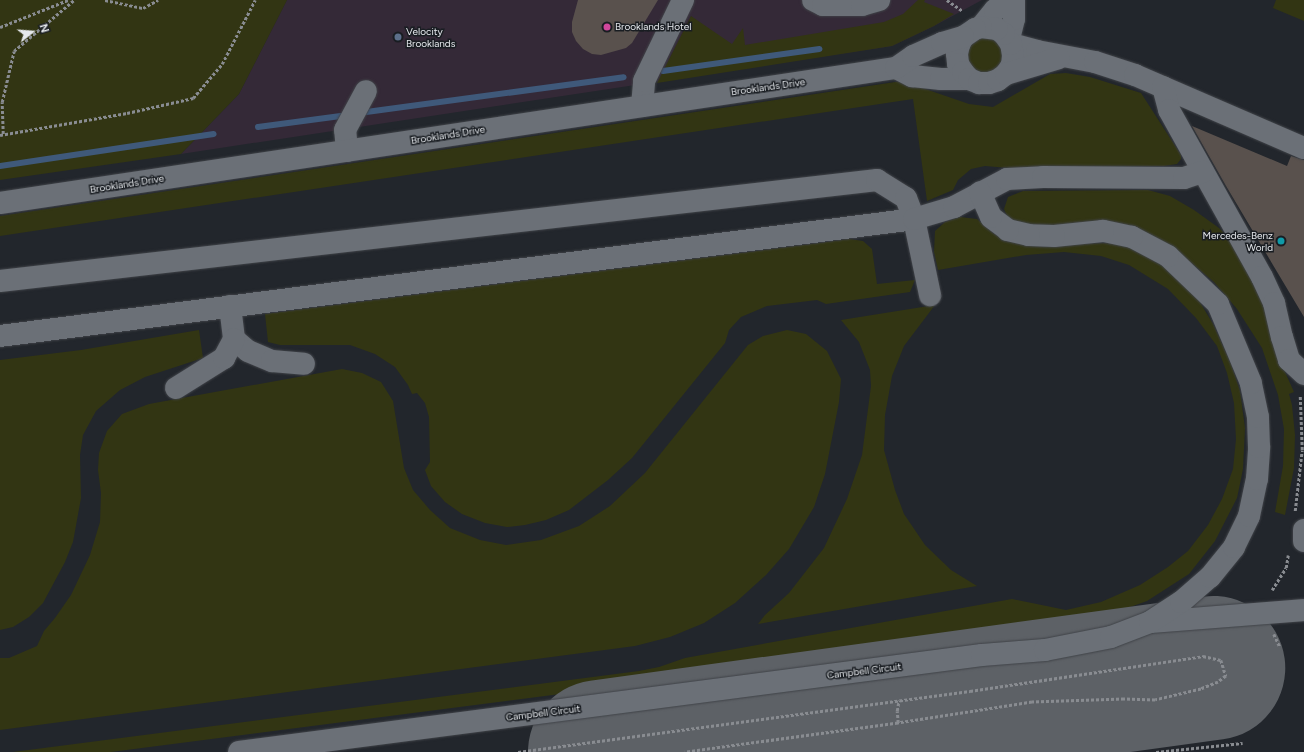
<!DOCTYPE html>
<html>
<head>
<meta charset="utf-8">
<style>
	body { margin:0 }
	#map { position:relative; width:1304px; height:752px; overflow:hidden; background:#22262c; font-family:Figtree,sans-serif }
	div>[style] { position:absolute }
	.commercial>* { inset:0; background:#342937 }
	.green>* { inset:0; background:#323513 }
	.stream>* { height:6px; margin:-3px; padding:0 3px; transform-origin:3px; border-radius:3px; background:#3f597a }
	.runway>* { height:144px; margin:-72px; padding:0 72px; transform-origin:72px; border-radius:72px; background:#5d6166 }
	.building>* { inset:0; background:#59514d }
	.path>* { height:2.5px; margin-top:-1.25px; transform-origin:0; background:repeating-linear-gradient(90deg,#898c91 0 3px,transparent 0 5px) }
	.roads { filter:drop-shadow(0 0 1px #404348) drop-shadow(0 0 1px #404348) }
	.minor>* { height:22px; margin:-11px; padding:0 11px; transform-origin:11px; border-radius:11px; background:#6b7077 }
	.dots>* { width:11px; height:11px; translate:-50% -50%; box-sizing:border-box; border:2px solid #191d22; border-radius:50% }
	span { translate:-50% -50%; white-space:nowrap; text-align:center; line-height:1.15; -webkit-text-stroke:3px #191d22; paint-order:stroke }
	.poi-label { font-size:10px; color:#e5e8ec }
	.left { translate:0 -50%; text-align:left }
	.right { translate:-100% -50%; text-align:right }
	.street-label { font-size:10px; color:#e5e8ec }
	.north { position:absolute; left:12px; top:12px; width:40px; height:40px; -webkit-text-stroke:3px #191d22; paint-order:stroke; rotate:73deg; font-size:11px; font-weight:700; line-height:16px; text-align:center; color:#e5e8ec }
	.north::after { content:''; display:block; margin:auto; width:14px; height:18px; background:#e5e8ec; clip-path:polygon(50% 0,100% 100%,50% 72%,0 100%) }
</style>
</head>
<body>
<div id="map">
	<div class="commercial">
		<div style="clip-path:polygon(287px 0,982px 0,934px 26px,892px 46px,181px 154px,239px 94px)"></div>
	</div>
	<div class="green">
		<div style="clip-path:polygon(0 0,287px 0,239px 94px,181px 154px,0 180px)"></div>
		<div style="clip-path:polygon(918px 0,925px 0,924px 2px,954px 14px,934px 26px,892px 46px,657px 83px,691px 16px,732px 44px,743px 28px,745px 45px,884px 22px,903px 14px)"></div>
		<div style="clip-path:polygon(1276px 0,1304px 0,1304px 21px,1273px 8px)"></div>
		<div style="clip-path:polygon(988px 35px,1002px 44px,1004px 62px,988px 75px,969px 67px,966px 48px,970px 42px)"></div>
		<div style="clip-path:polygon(1066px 73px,1090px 77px,1141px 93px,1181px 155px,1181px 159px,1177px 164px,1164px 166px,1009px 168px,985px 166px,971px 169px,958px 180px,953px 190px,927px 201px,913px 99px,0 236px,0 216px,902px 81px,969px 104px,993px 107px,1050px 74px)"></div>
		<div style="clip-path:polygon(1148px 190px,1170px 196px,1194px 210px,1219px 228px,1243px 253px,1289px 370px,1285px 372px,1294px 392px,1289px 394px,1292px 405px,1295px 435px,1294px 468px,1285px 515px,1275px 512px,1283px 466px,1284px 429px,1278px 395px,1262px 348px,1237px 309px,1214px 282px,1189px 261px,1148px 237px,1018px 227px,1008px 218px,1004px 209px,1008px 197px,1023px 191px)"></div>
		<div style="clip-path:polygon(960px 217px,977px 219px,993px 233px,1012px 242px,1048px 244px,1121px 243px,1153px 257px,1198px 299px,1213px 324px,1231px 364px,1240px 391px,1245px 428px,1243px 469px,1237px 498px,1215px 541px,1189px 574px,1147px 601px,1071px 628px,111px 752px,13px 752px,639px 671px,659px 667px,685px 658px,1012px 599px,1066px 610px,1101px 602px,1140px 585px,1168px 567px,1188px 551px,1208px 525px,1222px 499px,1233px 469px,1236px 439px,1234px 403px,1227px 373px,1217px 346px,1196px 318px,1168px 289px,1129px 265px,1101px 256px,1064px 252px,1026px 255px,938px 270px,934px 252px,935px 231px,945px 222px)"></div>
		<div style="clip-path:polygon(849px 239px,863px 241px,872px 249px,877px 284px,915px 280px,910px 292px,826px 304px,817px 300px,767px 306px,741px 317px,729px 330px,725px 343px,632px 458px,608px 480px,569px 510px,546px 520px,525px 525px,507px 527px,485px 523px,462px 514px,445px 502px,431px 486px,425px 470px,430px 462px,429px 417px,425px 403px,417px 393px,412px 394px,408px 385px,395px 367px,375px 354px,350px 345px,280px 345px,268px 342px,265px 314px)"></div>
		<div style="clip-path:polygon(935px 305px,904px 346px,892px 376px,885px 415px,884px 450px,895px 490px,904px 514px,925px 545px,951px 570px,977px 586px,758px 624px,765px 615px,789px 593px,824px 548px,847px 499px,862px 455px,871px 386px,870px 370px,859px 342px,841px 320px)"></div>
		<div style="clip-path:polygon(199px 330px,203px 358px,145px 377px,120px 390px,96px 411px,83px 435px,80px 455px,81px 498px,73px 542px,65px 562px,43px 603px,29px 617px,13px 627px,0 630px,0 360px,81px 350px)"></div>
		<div style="clip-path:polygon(787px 330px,806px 334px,827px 351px,841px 379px,839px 402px,825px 474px,814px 507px,789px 549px,766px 575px,735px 603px,704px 623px,670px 637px,635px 646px,0 730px,0 658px,9px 658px,37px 646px,44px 631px,55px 618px,71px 595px,90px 555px,100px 522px,101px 493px,98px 470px,99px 453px,107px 431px,122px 414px,149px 404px,342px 369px,362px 373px,381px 382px,393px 401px,404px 468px,413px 490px,430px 510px,450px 528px,480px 540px,506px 545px,541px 540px,579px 526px,610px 506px,645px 473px,748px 345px,763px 336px)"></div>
	</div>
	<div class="stream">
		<div style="left:663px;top:71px;width:158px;rotate:-8deg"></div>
		<div style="left:359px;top:113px;width:267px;rotate:-7.7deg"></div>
		<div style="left:258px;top:127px;width:91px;rotate:-7.6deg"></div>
		<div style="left:0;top:166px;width:216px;rotate:-8.5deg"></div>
	</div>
	<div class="runway">
		<div style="left:600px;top:752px;width:619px;rotate:-7.8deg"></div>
	</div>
	<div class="building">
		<div style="clip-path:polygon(578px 0,658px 0,632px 43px,626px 48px,601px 55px,592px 54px,583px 49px,576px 41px,572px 32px,572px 22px)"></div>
		<div style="clip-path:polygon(1192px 126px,1287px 166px,1291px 156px,1304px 160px,1304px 317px,1226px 186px)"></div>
	</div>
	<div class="path">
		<div style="left:105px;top:0;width:39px;rotate:12deg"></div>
		<div style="left:143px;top:8px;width:17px;rotate:-28deg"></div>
		<div style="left:947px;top:0;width:19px;rotate:35deg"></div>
		<div style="left:0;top:27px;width:73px;rotate:-21.7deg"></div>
		<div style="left:3px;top:134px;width:32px;rotate:-92deg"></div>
		<div style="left:2px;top:102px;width:52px;rotate:-76.8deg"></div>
		<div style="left:14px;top:51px;width:79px;rotate:-40.4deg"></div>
		<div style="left:0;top:135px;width:129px;rotate:-9.8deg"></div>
		<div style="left:127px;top:113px;width:68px;rotate:-12.8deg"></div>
		<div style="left:193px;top:98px;width:45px;rotate:-49.5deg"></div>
		<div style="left:222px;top:64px;width:72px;rotate:-62.7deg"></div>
		<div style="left:1295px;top:511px;width:61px;rotate:-83.5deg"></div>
		<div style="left:1302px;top:450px;width:55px;rotate:-92.1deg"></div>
		<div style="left:1272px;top:590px;width:26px;rotate:-58deg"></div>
		<div style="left:1286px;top:568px;width:13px;rotate:-81deg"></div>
		<div style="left:1274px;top:634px;width:14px;rotate:65deg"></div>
		<div style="left:898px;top:723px;width:12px;rotate:-95deg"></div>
		<div style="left:897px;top:711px;width:11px;rotate:-80deg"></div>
		<div style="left:518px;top:752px;width:456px;rotate:-7.7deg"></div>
		<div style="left:970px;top:691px;width:236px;rotate:-8.5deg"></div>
		<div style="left:1203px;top:656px;width:18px;rotate:13deg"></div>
		<div style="left:1221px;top:660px;width:17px;rotate:73deg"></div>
		<div style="left:1226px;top:676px;width:10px;rotate:143deg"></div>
		<div style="left:1218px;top:682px;width:18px;rotate:158deg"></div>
		<div style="left:1201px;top:689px;width:47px;rotate:166.6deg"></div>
		<div style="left:1155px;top:700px;width:31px;rotate:-178deg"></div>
		<div style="left:1124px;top:699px;width:92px;rotate:178.1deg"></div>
		<div style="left:1032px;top:702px;width:136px;rotate:171.1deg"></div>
		<div style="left:898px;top:723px;width:215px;rotate:172.2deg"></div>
		<div style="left:1156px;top:752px;width:87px;rotate:-5.9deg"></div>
	</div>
	<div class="roads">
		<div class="minor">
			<div style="left:813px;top:0;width:11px;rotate:27deg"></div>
			<div style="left:823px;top:5px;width:39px"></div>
			<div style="left:862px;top:5px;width:18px;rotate:-16deg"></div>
			<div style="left:981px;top:27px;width:22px;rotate:-51deg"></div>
			<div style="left:995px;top:10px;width:16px;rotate:-40deg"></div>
			<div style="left:1009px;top:39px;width:21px;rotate:-76deg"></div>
			<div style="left:1014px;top:19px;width:19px;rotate:-90deg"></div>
			<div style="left:1011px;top:44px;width:27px;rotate:15deg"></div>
			<div style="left:1037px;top:51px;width:59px;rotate:10.7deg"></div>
			<div style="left:1095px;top:62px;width:42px;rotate:18deg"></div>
			<div style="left:1135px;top:75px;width:184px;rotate:23.4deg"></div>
			<div style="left:896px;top:68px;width:18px;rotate:27deg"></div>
			<div style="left:912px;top:76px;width:29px;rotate:6deg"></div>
			<div style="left:941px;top:79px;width:28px"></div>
			<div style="left:1006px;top:74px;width:11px;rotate:-56deg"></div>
			<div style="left:1012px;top:65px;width:10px;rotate:-84deg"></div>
			<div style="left:1013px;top:55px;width:11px;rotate:-100deg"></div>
			<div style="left:1011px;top:44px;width:12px;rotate:-125deg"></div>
			<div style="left:1004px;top:34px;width:9px;rotate:-144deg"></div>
			<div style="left:997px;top:29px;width:16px;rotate:-173deg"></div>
			<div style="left:981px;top:27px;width:6px;rotate:162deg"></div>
			<div style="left:975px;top:29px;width:14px;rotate:146deg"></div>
			<div style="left:963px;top:37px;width:9px;rotate:117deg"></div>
			<div style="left:959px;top:45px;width:9px;rotate:103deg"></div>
			<div style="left:957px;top:54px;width:10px;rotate:84deg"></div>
			<div style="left:958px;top:64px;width:9px;rotate:58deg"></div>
			<div style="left:963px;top:72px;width:9px;rotate:49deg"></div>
			<div style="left:969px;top:79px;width:11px;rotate:22deg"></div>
			<div style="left:979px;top:83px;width:10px"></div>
			<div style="left:989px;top:83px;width:9px;rotate:-18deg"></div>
			<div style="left:998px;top:80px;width:10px;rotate:-37deg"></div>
			<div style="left:1006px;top:74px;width:55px;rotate:-16.8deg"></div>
			<div style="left:1163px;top:87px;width:24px;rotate:75deg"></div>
			<div style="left:1169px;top:110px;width:191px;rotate:60.9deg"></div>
			<div style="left:1262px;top:277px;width:29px;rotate:65deg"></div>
			<div style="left:1274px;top:303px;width:35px;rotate:77deg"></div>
			<div style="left:1282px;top:337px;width:24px;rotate:73deg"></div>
			<div style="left:1289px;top:360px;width:21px;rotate:43deg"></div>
			<div style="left:642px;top:106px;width:25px;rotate:-85deg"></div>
			<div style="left:644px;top:81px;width:90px;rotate:-64.3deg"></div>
			<div style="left:347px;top:151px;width:21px;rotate:-95deg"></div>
			<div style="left:345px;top:130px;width:44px;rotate:-61.7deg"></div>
			<div style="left:0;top:203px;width:906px;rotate:-8.57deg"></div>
			<div style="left:896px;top:68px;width:21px;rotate:-35deg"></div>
			<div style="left:913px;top:56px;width:32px;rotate:-24deg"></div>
			<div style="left:942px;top:43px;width:22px;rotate:-16deg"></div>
			<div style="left:0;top:281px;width:883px;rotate:-6.57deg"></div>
			<div style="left:877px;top:180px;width:34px;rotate:32deg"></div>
			<div style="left:906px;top:198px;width:22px;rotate:69deg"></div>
			<div style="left:914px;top:219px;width:78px;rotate:78.1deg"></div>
			<div style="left:230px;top:306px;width:33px;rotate:83deg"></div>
			<div style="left:234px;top:339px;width:18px;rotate:41deg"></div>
			<div style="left:248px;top:351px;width:26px;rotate:23deg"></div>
			<div style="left:272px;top:361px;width:32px;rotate:5deg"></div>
			<div style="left:0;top:336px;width:921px;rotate:-7.29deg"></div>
			<div style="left:914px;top:219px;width:42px;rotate:-16.7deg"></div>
			<div style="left:954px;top:207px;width:60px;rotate:-27.8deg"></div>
			<div style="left:1007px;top:179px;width:36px;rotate:-3deg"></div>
			<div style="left:1043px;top:177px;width:141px;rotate:0.4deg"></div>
			<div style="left:1184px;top:178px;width:20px;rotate:-18deg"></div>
			<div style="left:176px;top:388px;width:57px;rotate:-32deg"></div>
			<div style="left:224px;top:358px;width:21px;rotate:-62deg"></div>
			<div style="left:1304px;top:530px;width:11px;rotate:90deg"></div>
			<div style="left:1152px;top:622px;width:152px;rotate:-4.5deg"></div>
			<div style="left:239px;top:752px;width:749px;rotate:-7.44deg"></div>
			<div style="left:982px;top:655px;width:63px;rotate:-4.5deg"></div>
			<div style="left:1045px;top:650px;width:67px;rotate:-11.1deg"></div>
			<div style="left:1111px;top:637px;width:42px;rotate:-21deg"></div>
			<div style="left:1150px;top:622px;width:37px;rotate:-33deg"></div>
			<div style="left:1181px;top:602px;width:38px;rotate:-41deg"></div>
			<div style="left:1210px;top:577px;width:38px;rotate:-51deg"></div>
			<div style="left:1234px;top:547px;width:34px;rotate:-64deg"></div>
			<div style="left:1249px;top:516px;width:38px;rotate:-78deg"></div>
			<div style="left:1257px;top:479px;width:32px;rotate:-86deg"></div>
			<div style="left:1259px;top:447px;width:30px;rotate:-92deg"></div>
			<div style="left:1258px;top:417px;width:35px;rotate:-102deg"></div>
			<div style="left:1251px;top:383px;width:86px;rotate:-112.7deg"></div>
			<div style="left:1218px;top:304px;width:69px;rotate:-136.2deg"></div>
			<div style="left:1168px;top:256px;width:41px;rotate:-152.2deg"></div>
			<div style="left:1132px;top:237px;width:30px;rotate:-168deg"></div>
			<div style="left:1103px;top:231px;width:49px;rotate:174.2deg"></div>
			<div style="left:1054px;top:236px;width:25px;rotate:-178deg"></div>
			<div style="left:1029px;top:235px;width:22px;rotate:-167deg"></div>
			<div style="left:1008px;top:230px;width:21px;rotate:-143deg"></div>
			<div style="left:991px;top:217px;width:27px;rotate:-114deg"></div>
		</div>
	</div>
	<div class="dots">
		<div style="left:607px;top:27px;background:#d1479c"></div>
		<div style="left:398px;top:37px;background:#5c6f8a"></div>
		<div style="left:1281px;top:241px;background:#0f9aa8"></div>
	</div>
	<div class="poi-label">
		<span class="left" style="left:615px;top:27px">Brooklands Hotel</span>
		<span class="left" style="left:406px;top:37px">Velocity<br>Brooklands</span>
		<span class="right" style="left:1273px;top:241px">Mercedes-Benz<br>World</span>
	</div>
	<div class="street-label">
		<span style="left:768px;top:87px;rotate:-8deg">Brooklands Drive</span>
		<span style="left:448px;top:135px;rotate:-9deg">Brooklands Drive</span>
		<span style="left:127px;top:184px;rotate:-9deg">Brooklands Drive</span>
		<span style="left:864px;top:671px;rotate:-7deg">Campbell Circuit</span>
		<span style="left:543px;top:713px;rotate:-7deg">Campbell Circuit</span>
	</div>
	<div class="north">N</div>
</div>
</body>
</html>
